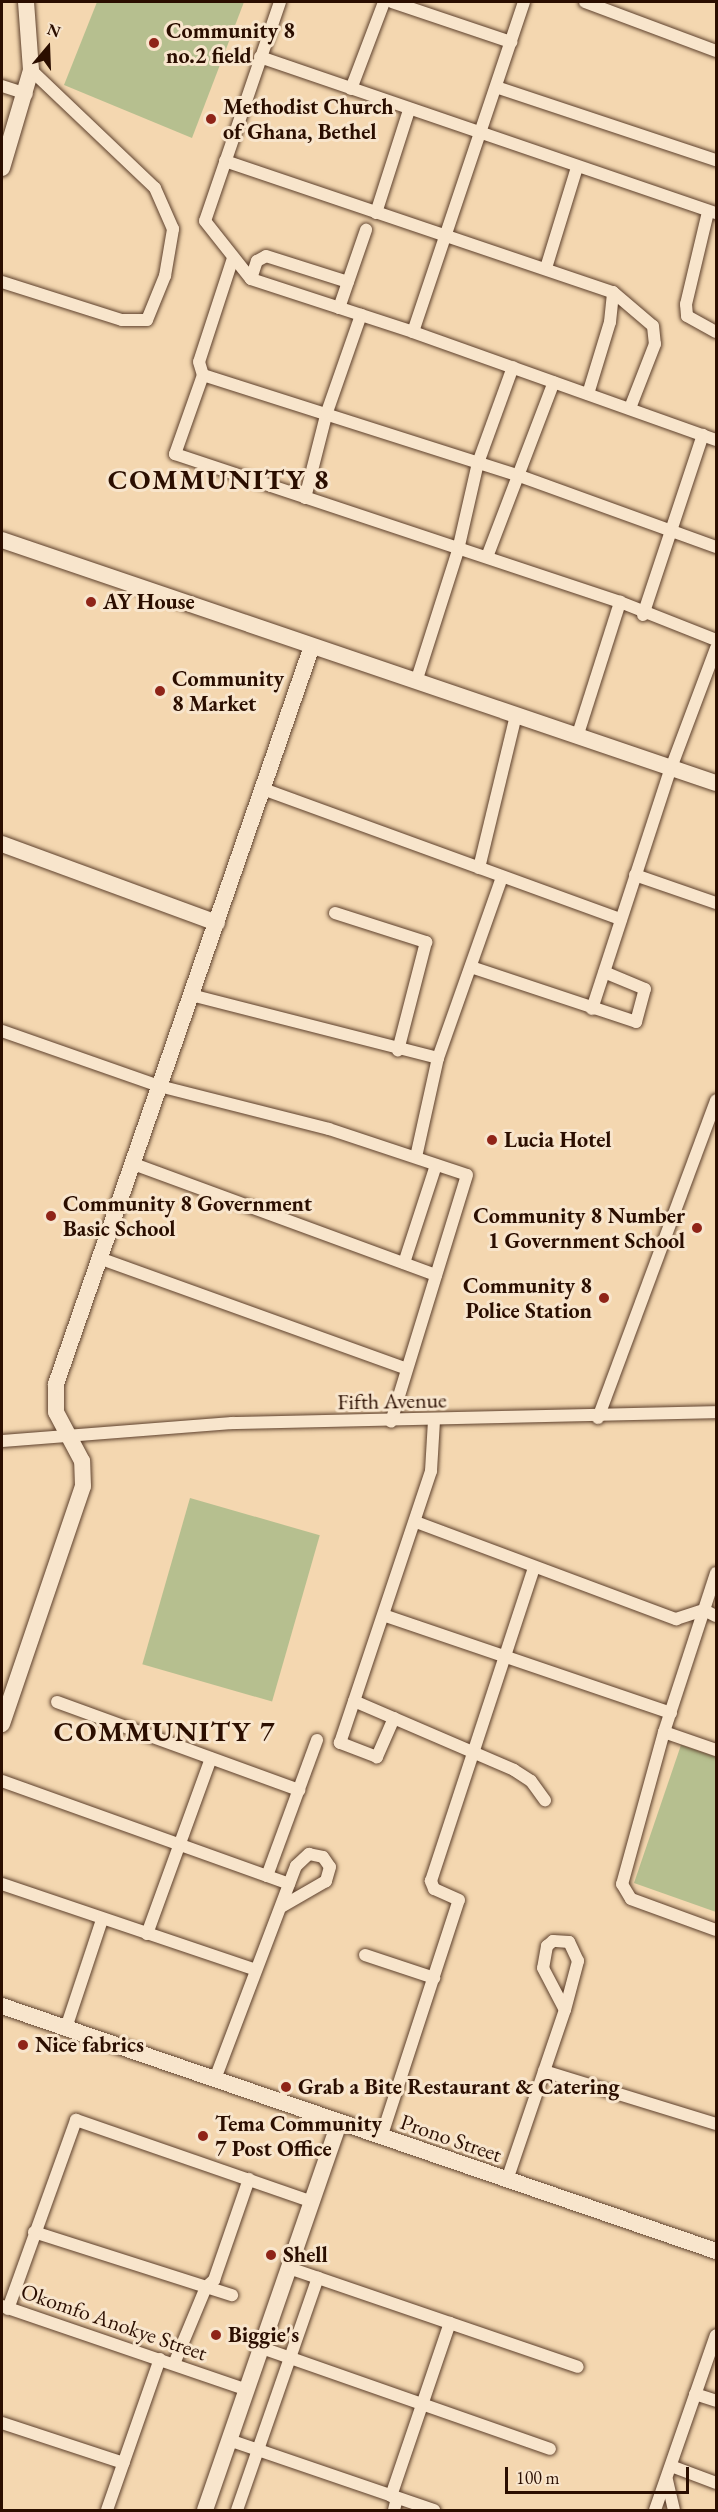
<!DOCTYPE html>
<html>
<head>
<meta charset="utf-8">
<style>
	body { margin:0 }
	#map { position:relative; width:718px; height:2512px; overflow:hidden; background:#f4d7b0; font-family:"EB Garamond",serif }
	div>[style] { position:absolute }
	.green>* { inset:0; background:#b6bf8f; transform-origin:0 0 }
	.roads { filter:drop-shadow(0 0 2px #5d402c) drop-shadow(0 0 2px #5d402c) }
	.minor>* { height:12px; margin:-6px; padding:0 6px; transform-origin:6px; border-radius:6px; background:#f8e5cc }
	.tertiary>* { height:16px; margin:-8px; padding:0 8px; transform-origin:8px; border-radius:8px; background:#f8e5cc }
	.dots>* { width:16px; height:16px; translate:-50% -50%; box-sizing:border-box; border:3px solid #f8e5cc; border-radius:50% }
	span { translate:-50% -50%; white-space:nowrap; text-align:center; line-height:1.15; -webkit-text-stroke:6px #f8e5cc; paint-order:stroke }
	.poi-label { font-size:22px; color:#2b0e00; font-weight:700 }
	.left { translate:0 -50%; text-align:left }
	.right { translate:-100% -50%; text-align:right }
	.street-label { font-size:22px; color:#2b0e00 }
	.district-label { font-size:28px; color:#2b0e00; font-weight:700; letter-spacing:1.5px }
	.frame { position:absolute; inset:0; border:3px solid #2b0e00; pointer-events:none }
	.north { position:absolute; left:18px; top:18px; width:60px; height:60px; -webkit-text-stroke:4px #f8e5cc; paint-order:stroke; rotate:19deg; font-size:16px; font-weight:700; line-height:24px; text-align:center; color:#2b0e00 }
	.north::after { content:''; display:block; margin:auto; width:21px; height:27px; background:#2b0e00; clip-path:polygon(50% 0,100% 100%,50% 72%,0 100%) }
	.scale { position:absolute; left:505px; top:2467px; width:184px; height:27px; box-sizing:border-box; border:3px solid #2b0e00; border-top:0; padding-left:8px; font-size:18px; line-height:21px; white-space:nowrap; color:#2b0e00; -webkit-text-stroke:4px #f8e5cc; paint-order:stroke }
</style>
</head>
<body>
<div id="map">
	<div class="green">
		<div style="clip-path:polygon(97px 2px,244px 2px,192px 138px,64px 85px)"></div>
		<div style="left:190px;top:1498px;width:135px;height:173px;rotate:16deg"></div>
		<div style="clip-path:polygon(681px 1745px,716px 1757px,716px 1912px,634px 1883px)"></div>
	</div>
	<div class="roads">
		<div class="minor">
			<div style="left:280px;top:2px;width:231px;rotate:108.9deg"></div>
			<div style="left:205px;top:221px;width:74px;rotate:51.6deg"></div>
			<div style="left:251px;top:279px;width:170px;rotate:18.1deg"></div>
			<div style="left:392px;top:2px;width:126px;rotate:18.6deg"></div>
			<div style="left:524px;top:2px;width:348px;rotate:108.6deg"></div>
			<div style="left:413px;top:332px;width:322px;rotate:19.6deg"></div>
			<div style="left:585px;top:2px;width:140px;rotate:20.5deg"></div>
			<div style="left:260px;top:57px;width:482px;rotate:18.9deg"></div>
			<div style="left:2px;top:86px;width:26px;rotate:18deg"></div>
			<div style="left:496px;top:87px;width:232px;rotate:18.4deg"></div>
			<div style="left:351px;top:89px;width:93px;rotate:-69.2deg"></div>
			<div style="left:225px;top:161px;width:410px;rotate:18.7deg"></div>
			<div style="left:708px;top:212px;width:95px;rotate:103.4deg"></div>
			<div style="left:686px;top:304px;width:12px;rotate:85deg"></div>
			<div style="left:687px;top:316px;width:33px;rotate:29deg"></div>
			<div style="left:376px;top:213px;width:108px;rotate:-72.2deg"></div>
			<div style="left:233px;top:258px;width:109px;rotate:108.1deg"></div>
			<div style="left:199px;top:362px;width:14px;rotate:73deg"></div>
			<div style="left:203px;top:375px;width:84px;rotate:109.5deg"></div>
			<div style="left:175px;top:454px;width:469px;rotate:18.4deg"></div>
			<div style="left:620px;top:602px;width:103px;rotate:21.6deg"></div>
			<div style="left:546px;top:268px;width:106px;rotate:-72.9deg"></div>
			<div style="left:251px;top:279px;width:19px;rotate:-72deg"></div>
			<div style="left:257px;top:261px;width:10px;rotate:-29deg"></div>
			<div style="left:266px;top:256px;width:86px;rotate:17.6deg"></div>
			<div style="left:2px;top:282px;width:126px;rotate:17.6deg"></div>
			<div style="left:122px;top:320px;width:25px"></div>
			<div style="left:147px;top:320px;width:48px;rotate:-67.8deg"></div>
			<div style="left:165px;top:276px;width:48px;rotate:-80.3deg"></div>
			<div style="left:173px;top:229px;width:45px;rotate:-113.7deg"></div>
			<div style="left:155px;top:188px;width:171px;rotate:-136.4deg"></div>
			<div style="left:339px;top:308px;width:83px;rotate:-70.9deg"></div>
			<div style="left:203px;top:375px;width:330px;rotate:17.7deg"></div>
			<div style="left:517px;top:475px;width:212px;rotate:19.9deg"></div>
			<div style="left:588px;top:394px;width:75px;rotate:-73deg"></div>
			<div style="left:610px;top:322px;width:30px;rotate:-84deg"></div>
			<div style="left:613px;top:292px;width:52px;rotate:40.4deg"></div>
			<div style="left:653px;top:326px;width:18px;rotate:84deg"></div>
			<div style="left:655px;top:344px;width:69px;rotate:111.3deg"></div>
			<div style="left:305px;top:498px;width:89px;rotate:-75.7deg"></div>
			<div style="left:327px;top:412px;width:103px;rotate:-70.7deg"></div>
			<div style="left:487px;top:557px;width:187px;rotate:-69.1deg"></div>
			<div style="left:643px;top:615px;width:190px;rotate:-71.6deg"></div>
			<div style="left:416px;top:682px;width:139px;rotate:-72.3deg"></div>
			<div style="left:458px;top:550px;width:89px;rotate:-77.1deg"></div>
			<div style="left:478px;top:463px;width:102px;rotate:-70deg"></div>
			<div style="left:578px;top:734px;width:139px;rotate:-72.3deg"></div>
			<div style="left:263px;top:789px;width:381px;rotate:20deg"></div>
			<div style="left:479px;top:868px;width:157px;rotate:-76.4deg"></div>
			<div style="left:635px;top:875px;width:86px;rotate:19.1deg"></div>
			<div style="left:335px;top:913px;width:96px;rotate:17.7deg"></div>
			<div style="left:426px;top:942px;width:112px;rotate:104.5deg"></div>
			<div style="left:471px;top:967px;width:174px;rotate:18.4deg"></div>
			<div style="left:636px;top:1022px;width:34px;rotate:-75deg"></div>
			<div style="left:645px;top:989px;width:44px;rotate:-157.5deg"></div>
			<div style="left:191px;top:995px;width:255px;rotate:14.3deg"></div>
			<div style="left:592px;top:1009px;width:254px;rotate:-71.9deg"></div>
			<div style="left:671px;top:768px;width:128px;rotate:-69.4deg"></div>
			<div style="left:2px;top:1031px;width:166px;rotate:19.3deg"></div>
			<div style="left:159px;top:1086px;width:175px;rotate:14.2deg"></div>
			<div style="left:329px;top:1129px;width:145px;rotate:18.4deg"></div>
			<div style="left:467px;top:1175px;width:258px;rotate:107.1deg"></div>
			<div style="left:416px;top:1157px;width:101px;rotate:-77.5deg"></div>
			<div style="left:438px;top:1058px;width:192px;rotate:-70.5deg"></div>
			<div style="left:131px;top:1163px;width:325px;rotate:20.2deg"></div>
			<div style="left:99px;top:1258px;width:325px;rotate:19.8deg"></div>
			<div style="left:404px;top:1263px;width:103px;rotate:-71.9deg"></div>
			<div style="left:598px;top:1418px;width:339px;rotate:-69.6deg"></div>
			<div style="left:2px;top:1441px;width:231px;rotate:-4.5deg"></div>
			<div style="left:232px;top:1423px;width:484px;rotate:-1.3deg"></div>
			<div style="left:416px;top:1522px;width:278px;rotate:20.5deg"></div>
			<div style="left:676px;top:1619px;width:29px;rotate:-18deg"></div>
			<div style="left:704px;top:1610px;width:13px;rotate:27deg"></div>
			<div style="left:716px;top:1573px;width:167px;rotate:108.1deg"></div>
			<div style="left:664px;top:1732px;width:158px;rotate:105.4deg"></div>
			<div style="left:622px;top:1884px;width:17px;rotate:59deg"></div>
			<div style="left:631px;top:1899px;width:90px;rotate:20deg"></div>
			<div style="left:386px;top:1616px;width:301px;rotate:18.8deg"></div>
			<div style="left:354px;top:1701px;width:174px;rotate:23.3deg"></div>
			<div style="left:514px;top:1770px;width:20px;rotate:33deg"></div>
			<div style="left:531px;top:1781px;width:24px;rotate:54deg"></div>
			<div style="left:57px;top:1702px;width:258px;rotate:20deg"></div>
			<div style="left:394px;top:1718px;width:43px;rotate:113.6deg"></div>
			<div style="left:377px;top:1757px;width:40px;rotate:-159deg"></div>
			<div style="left:340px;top:1743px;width:287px;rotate:-71.5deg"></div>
			<div style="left:431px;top:1471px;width:50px;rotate:-86.6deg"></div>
			<div style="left:664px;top:1732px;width:55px;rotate:19.1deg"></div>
			<div style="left:2px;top:1781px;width:305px;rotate:19.7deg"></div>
			<div style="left:267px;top:1876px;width:145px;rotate:-69.8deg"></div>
			<div style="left:2px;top:1884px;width:268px;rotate:18.7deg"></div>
			<div style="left:147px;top:1934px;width:187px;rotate:-70deg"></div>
			<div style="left:365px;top:1955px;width:73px;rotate:18.4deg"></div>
			<div style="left:66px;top:2028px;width:114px;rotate:-71.6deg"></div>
			<div style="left:544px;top:2071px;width:180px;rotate:17.1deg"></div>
			<div style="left:215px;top:2079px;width:228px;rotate:-69.2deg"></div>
			<div style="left:296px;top:1866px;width:18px;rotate:-43deg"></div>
			<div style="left:309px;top:1854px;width:14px;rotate:12deg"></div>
			<div style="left:323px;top:1857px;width:12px;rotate:55deg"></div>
			<div style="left:330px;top:1867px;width:15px;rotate:106deg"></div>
			<div style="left:326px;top:1881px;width:52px;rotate:150deg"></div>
			<div style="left:381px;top:2138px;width:250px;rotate:-71.9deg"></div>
			<div style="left:459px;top:1900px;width:27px;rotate:-156deg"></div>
			<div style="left:434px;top:1889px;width:9px;rotate:-111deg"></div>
			<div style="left:431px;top:1881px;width:330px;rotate:-71.8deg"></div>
			<div style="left:507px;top:2180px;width:180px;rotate:-71.2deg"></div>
			<div style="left:565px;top:2010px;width:51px;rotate:-75.1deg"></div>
			<div style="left:578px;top:1961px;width:21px;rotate:-115deg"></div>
			<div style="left:569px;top:1942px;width:16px;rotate:-176deg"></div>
			<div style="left:553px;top:1941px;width:8px;rotate:140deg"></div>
			<div style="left:547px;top:1946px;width:22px;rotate:100deg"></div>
			<div style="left:543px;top:1968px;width:47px;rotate:62.4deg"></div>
			<div style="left:34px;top:2232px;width:208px;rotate:17.7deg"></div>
			<div style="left:289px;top:2268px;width:305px;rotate:18.9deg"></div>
			<div style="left:2px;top:2306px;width:259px;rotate:18.9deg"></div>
			<div style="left:8px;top:2309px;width:201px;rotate:-70.2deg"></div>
			<div style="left:76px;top:2120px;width:251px;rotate:19.1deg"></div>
			<div style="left:262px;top:2348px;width:305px;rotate:19.3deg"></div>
			<div style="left:174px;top:2364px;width:83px;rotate:-67.4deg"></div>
			<div style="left:206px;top:2287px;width:11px;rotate:-41deg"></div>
			<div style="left:214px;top:2280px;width:107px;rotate:-70.9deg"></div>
			<div style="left:695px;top:2394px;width:22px;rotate:18deg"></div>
			<div style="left:2px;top:2423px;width:128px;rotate:18.2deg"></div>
			<div style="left:229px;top:2440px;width:217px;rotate:18.9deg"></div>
			<div style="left:671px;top:2466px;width:48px;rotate:20.7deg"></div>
			<div style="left:667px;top:2480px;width:31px;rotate:77deg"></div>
			<div style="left:391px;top:2496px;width:183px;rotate:-71.2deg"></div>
			<div style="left:107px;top:2510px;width:160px;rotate:-70.7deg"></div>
			<div style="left:237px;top:2510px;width:246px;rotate:-70.8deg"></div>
			<div style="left:394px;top:2510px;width:12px;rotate:-76deg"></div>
			<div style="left:655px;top:2510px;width:185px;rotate:-70.8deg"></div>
		</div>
		<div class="tertiary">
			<div style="left:2px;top:168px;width:102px;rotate:-73.5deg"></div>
			<div style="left:31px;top:70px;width:68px;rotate:-94.2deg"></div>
			<div style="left:2px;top:540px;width:754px;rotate:18.8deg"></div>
			<div style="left:2px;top:844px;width:229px;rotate:20.2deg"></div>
			<div style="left:2px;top:1724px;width:251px;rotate:-71.2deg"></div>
			<div style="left:83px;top:1486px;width:25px;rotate:-92deg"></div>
			<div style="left:82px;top:1461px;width:55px;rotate:-118deg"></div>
			<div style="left:56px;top:1412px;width:28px;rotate:-90deg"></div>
			<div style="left:56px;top:1384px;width:781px;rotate:-70.87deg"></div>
			<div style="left:2px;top:2006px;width:755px;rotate:18.94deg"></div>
			<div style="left:205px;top:2510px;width:410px;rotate:-70.9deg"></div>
		</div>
	</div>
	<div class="dots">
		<div style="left:154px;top:43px;background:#8f2418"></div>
		<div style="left:211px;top:119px;background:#8f2418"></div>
		<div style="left:91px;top:602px;background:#8f2418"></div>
		<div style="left:160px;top:691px;background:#8f2418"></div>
		<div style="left:492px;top:1140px;background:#8f2418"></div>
		<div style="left:51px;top:1216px;background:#8f2418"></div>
		<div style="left:697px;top:1228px;background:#8f2418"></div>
		<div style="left:604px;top:1298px;background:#8f2418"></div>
		<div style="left:23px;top:2045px;background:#8f2418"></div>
		<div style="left:286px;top:2087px;background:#8f2418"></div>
		<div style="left:203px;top:2136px;background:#8f2418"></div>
		<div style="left:271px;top:2255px;background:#8f2418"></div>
		<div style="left:216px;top:2335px;background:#8f2418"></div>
	</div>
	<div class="poi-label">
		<span class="left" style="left:166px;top:43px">Community 8<br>no.2 field</span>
		<span class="left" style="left:223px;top:119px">Methodist Church<br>of Ghana, Bethel</span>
		<span class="left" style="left:103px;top:602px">AY House</span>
		<span class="left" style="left:172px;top:691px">Community<br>8 Market</span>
		<span class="left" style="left:504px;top:1140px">Lucia Hotel</span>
		<span class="left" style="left:63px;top:1216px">Community 8 Government<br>Basic School</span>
		<span class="right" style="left:685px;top:1228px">Community 8 Number<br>1 Government School</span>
		<span class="right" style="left:592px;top:1298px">Community 8<br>Police Station</span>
		<span class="left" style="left:35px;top:2045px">Nice fabrics</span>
		<span class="left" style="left:298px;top:2087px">Grab a Bite Restaurant &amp; Catering</span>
		<span class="left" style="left:215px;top:2136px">Tema Community<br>7 Post Office</span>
		<span class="left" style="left:283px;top:2255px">Shell</span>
		<span class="left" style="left:228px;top:2335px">Biggie's</span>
	</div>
	<div class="street-label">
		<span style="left:392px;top:1401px;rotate:-1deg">Fifth Avenue</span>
		<span style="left:451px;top:2138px;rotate:19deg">Prono Street</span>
		<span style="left:114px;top:2322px;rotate:19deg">Okomfo Anokye Street</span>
	</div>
	<div class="district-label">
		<span style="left:219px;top:479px">COMMUNITY 8</span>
		<span style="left:165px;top:1731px">COMMUNITY 7</span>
	</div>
	<div class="frame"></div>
	<div class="north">N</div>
	<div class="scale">100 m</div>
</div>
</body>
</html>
